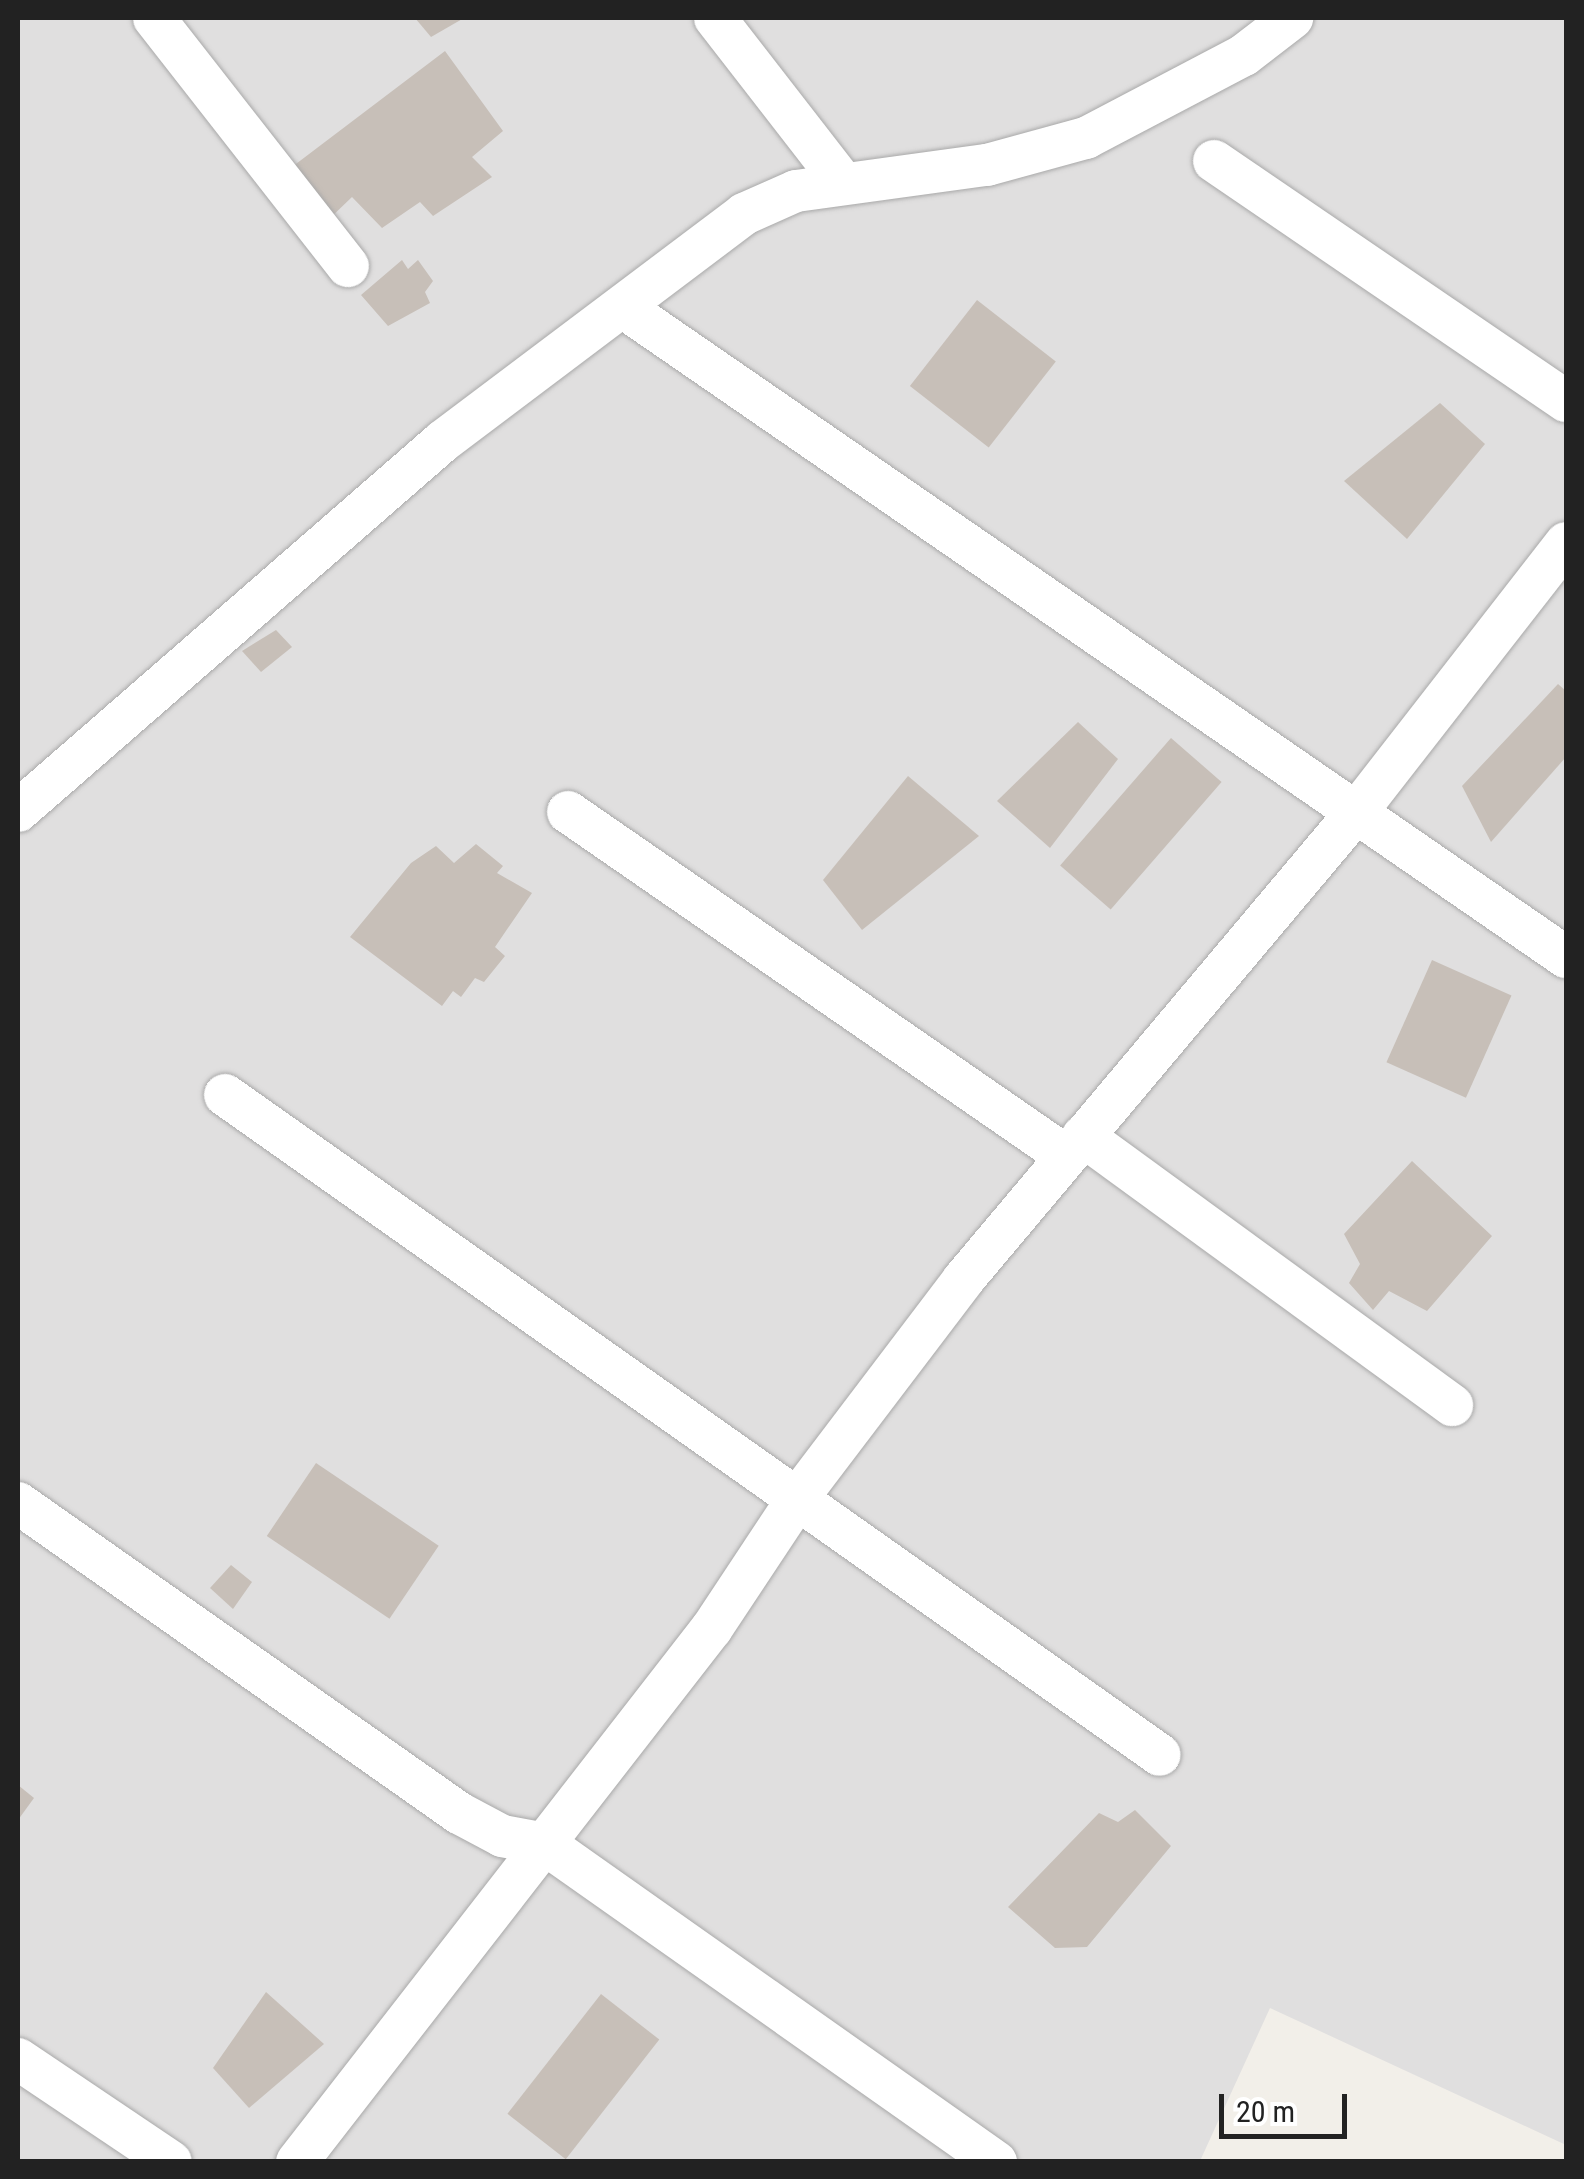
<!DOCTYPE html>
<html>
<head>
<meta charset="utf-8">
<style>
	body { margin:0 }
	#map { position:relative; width:1584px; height:2179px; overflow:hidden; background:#f2efe9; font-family:"Roboto Condensed",sans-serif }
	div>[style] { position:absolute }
	.residential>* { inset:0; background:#e0dfdf }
	.building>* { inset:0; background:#c7bfb8; transform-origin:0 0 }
	.roads { filter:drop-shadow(0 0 2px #a9a9a9) drop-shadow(0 0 2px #a9a9a9) }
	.minor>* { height:42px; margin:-21px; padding:0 21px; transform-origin:21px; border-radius:21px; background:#fff }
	span { translate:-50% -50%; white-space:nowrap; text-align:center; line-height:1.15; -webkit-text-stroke:8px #fff; paint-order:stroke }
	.frame { position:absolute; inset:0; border:20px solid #222; pointer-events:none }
	.scale { position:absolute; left:1219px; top:2094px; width:128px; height:45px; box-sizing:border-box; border:5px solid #222; border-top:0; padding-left:12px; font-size:30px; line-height:35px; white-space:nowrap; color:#222; -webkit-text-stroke:8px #fff; paint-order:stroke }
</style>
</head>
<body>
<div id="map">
	<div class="residential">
		<div style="clip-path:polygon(18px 18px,1566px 18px,1566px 2145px,1270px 2008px,1200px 2161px,18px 2161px)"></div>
	</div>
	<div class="building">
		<div style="clip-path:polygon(415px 18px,464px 18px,431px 37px)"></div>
		<div style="clip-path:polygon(445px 51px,503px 131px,472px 157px,492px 177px,433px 216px,420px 202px,382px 228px,352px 197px,327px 221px,284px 173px)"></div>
		<div style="clip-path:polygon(402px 260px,408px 269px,418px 260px,433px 281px,425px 292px,430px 303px,388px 326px,361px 295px)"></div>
		<div style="left:977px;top:300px;width:100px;height:109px;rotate:38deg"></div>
		<div style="clip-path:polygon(1440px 403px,1485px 444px,1407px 539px,1344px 481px)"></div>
		<div style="clip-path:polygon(276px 630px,292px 647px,261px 672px,242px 651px)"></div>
		<div style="clip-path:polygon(1558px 684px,1566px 691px,1566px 757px,1491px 842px,1462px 786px)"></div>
		<div style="clip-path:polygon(1078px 722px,1118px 759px,1050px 848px,997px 801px)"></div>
		<div style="left:1171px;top:738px;width:67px;height:169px;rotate:41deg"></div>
		<div style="clip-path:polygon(908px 776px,979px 836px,862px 930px,823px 880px)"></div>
		<div style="clip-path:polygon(476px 844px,503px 866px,497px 873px,532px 893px,495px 947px,505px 956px,484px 982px,475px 978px,461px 997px,453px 991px,442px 1006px,350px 937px,411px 863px,436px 846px,454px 863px)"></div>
		<div style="left:1432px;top:960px;width:87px;height:112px;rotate:24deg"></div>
		<div style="clip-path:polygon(1412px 1161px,1492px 1236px,1427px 1311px,1389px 1291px,1373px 1310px,1349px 1283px,1360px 1264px,1344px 1234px)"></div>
		<div style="left:316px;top:1463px;width:148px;height:88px;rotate:34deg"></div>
		<div style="clip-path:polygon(231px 1565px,252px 1582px,233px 1609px,210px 1588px)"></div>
		<div style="clip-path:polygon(18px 1785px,34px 1798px,18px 1820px)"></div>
		<div style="clip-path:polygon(1135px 1810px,1171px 1846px,1087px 1947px,1055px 1948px,1008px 1907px,1099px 1813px,1118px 1822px)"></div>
		<div style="clip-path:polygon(266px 1992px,324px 2044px,249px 2108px,213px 2068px)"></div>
		<div style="left:601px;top:1994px;width:74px;height:152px;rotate:38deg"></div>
	</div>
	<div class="roads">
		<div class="minor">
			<div style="left:154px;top:18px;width:315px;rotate:52deg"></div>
			<div style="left:715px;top:18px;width:207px;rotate:52.2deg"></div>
			<div style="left:1214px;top:161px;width:426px;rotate:34.3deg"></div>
			<div style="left:624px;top:308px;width:1144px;rotate:34.57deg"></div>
			<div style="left:18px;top:811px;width:563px;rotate:-41.04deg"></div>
			<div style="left:443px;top:441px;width:377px;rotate:-37deg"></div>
			<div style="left:744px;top:214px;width:57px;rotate:-23.9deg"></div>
			<div style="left:796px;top:191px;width:193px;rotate:-7.8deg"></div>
			<div style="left:987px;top:165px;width:103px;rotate:-15.3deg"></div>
			<div style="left:1086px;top:138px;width:178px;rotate:-27.7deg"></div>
			<div style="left:1244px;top:55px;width:61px;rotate:-37.6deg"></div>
			<div style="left:568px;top:812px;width:605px;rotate:34.64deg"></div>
			<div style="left:225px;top:1095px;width:1144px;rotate:35.22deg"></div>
			<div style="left:1083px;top:1136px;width:457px;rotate:36.1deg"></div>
			<div style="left:18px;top:1503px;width:539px;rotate:35.11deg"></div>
			<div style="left:459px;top:1813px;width:49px;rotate:28.1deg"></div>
			<div style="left:502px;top:1836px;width:44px;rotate:10.5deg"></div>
			<div style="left:545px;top:1844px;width:552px;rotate:35.19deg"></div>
			<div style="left:18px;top:2059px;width:184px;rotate:33.9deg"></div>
			<div style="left:297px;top:2162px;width:676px;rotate:-52.15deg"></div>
			<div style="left:712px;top:1628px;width:159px;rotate:-56.5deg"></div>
			<div style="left:800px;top:1495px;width:270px;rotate:-52.8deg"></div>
			<div style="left:963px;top:1280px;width:615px;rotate:-49.94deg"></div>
			<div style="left:1359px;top:809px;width:337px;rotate:-52.1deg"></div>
		</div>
	</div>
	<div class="frame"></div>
	<div class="scale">20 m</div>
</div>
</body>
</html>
